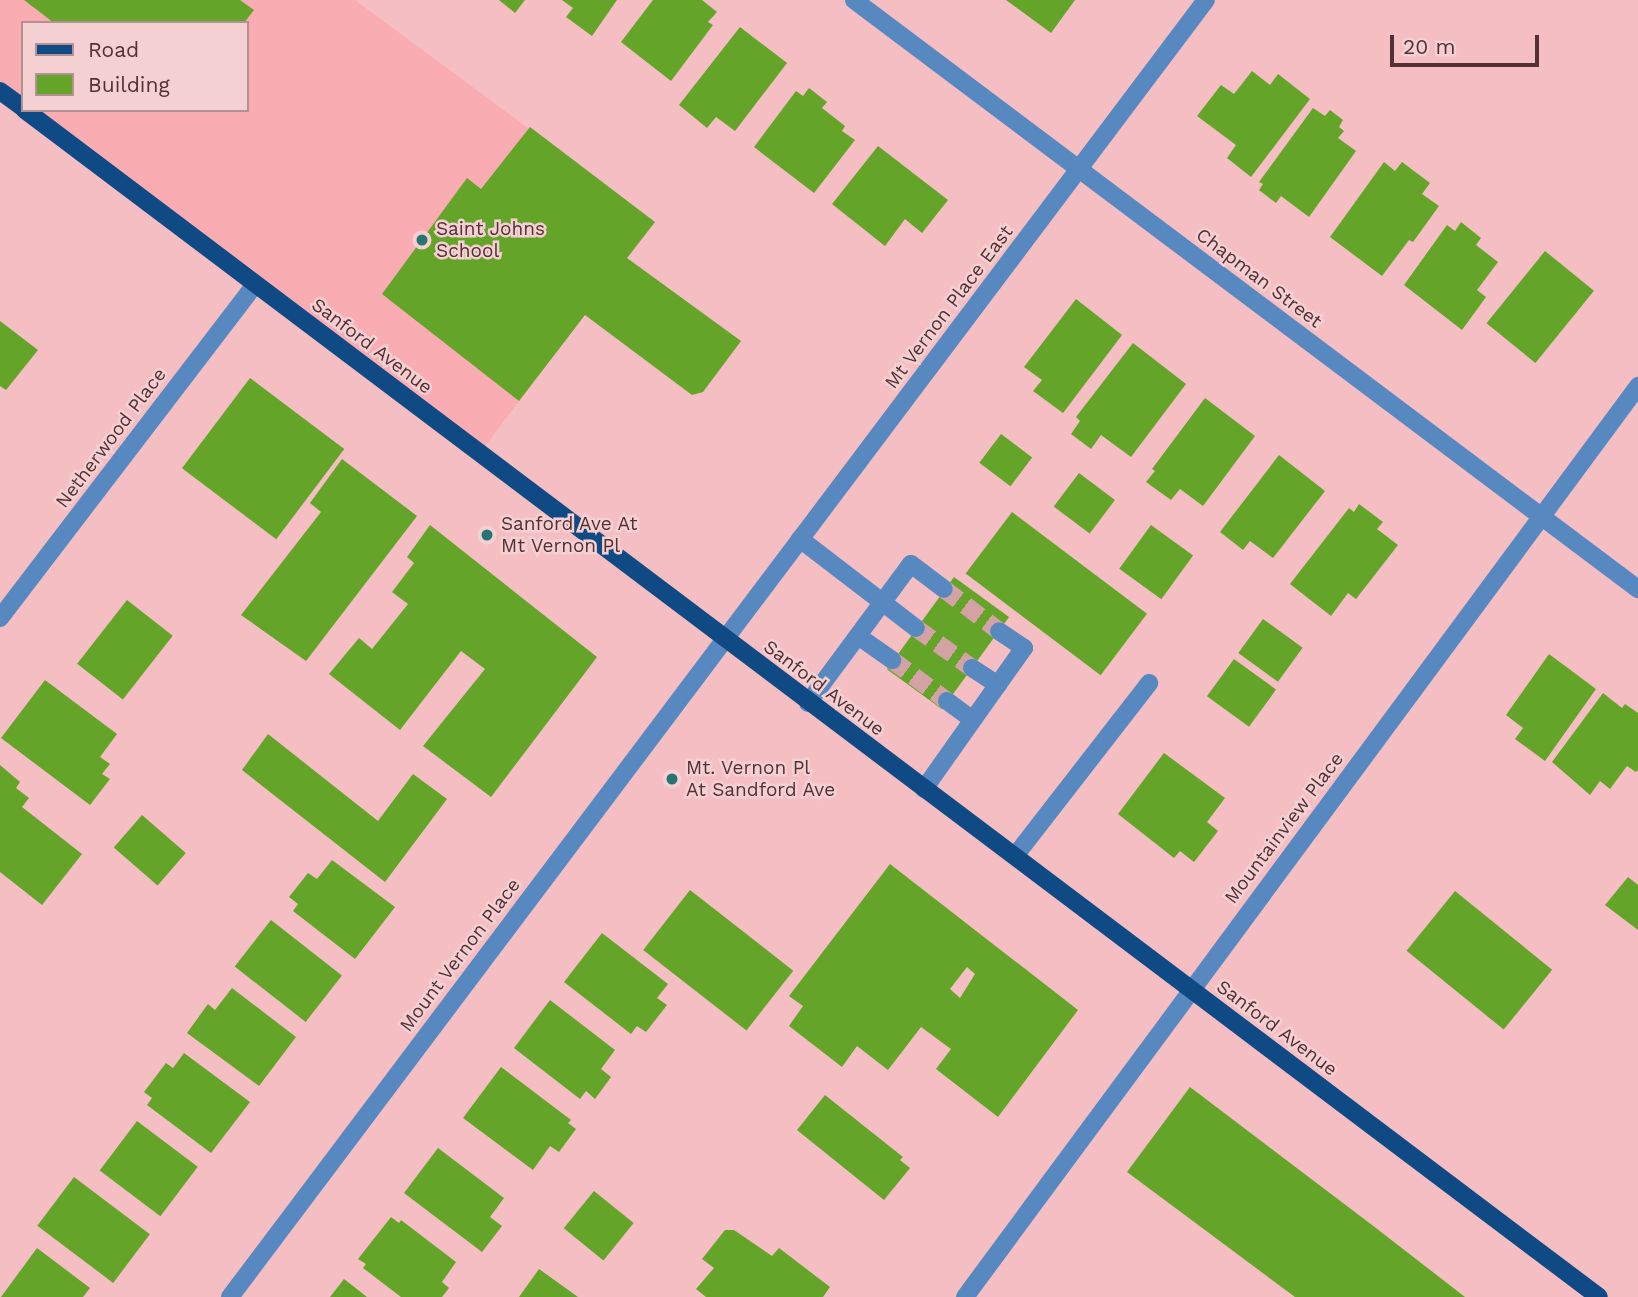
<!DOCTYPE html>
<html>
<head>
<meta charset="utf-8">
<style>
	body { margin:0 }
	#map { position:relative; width:1638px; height:1297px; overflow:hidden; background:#f4bec2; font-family:"Work Sans",sans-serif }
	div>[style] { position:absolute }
	.built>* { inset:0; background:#faacb3 }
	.building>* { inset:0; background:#64a429; transform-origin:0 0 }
	.minor-tunnel>* { height:18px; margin-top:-9px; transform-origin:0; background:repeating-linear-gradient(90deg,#d4a2a5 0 18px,transparent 0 27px) }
	.minor>* { height:18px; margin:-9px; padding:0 9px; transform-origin:9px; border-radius:9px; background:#5888c0 }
	.major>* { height:18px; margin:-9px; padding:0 9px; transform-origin:9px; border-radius:9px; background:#104a85 }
	.dots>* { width:19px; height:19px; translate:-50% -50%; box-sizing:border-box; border:4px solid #f5d0d3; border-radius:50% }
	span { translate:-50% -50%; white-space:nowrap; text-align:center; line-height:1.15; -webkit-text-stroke:5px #f5d0d3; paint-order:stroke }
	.poi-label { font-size:19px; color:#533033 }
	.left { translate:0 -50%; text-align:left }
	.street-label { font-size:19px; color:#533033 }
	.legend { position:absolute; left:21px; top:21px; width:228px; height:91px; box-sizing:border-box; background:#f5d0d3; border:2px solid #b49093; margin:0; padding:9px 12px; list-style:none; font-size:21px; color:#533033 }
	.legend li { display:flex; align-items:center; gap:14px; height:35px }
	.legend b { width:35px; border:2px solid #b49093 }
	.scale { position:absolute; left:1390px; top:35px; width:149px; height:32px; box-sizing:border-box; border:4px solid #533033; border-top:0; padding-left:9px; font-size:21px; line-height:24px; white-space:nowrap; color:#533033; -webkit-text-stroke:5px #f5d0d3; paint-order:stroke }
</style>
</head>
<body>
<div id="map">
	<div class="built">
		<div style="clip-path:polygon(0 0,355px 0,655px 222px,482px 450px,31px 110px,247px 110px,247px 23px,23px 23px,23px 104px,0 87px)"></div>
	</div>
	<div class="building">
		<div style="clip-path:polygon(24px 0,240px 0,254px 10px,244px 23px,54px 23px)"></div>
		<div style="clip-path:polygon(499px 0,525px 0,515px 13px)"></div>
		<div style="clip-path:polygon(562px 0,617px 0,592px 36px,566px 17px,573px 8px)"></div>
		<div style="clip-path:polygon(653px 0,702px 0,717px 12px,708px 22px,713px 25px,671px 81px,621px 42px)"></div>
		<div style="clip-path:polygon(1006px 0,1075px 0,1051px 33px)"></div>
		<div style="clip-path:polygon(740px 27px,787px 63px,735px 131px,716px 117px,707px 128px,679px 105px)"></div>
		<div style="clip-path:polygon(1252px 71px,1270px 85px,1278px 74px,1310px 99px,1251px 177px,1227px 158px,1236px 145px,1197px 116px,1221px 85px,1234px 94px)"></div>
		<div style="clip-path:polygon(809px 88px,827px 102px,822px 108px,845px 126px,842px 131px,855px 140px,814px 193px,754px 147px,796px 91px,803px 96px)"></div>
		<div style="clip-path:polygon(1313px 108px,1325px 116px,1330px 110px,1343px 120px,1339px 127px,1344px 131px,1338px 138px,1356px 151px,1309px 217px,1281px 196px,1276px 203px,1259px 190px,1263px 184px,1259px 182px)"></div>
		<div style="clip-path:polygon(530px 127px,655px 222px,627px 258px,741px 341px,703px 392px,692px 395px,585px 315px,519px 401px,382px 294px,467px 178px,481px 189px)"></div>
		<div style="clip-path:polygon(878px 146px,948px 200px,922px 233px,905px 219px,885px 246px,832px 204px)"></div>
		<div style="clip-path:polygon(1384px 162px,1395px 171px,1402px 162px,1430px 183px,1422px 194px,1439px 206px,1413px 242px,1409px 240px,1382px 276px,1330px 237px)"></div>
		<div style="clip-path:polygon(1461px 222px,1481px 238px,1476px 245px,1498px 262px,1477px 290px,1486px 297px,1462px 330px,1404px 285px,1447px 225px,1455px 231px)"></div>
		<div style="left:1545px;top:251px;width:63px;height:93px;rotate:39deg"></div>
		<div style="clip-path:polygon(1076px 299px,1122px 335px,1063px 413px,1033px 391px,1042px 380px,1024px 367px)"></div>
		<div style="clip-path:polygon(0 321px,38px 350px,6px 390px,0 386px)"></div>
		<div style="clip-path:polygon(1133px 343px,1186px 384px,1131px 457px,1101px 435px,1091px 449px,1071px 434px,1080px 421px,1076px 417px)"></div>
		<div style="left:250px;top:378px;width:118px;height:113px;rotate:37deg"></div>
		<div style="clip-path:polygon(1205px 398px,1255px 436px,1203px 506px,1180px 489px,1171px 500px,1146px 482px,1155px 471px,1152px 469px)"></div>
		<div style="left:1001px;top:434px;width:39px;height:36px;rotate:37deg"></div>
		<div style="clip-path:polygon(1279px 455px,1325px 491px,1273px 558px,1250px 541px,1243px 550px,1220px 532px)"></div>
		<div style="clip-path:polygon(342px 459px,417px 516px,306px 661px,241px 615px,321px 512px,310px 503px)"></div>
		<div style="left:1079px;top:473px;width:45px;height:42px;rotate:37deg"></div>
		<div style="clip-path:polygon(1359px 504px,1383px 522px,1377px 529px,1398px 545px,1356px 599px,1348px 593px,1331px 616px,1290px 584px,1349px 508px,1354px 512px)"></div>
		<div style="left:1012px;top:512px;width:169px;height:77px;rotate:37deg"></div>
		<div style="clip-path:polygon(430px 525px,597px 657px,491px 797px,423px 746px,485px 669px,461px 651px,400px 730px,329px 674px,359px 638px,372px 649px,408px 604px,392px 592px,414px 563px,407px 557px)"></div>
		<div style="left:1151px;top:525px;width:52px;height:54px;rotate:36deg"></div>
		<div style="left:954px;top:577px;width:68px;height:114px;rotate:36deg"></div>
		<div style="left:127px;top:600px;width:58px;height:81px;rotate:38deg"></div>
		<div style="left:1263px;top:619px;width:49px;height:42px;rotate:36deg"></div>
		<div style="clip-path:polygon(1549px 654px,1596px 689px,1545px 761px,1515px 739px,1523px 728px,1506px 715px)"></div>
		<div style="left:1234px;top:659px;width:52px;height:46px;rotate:36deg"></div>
		<div style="clip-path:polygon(45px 680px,117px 734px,100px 757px,110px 764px,102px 774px,110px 779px,90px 805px,1px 738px)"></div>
		<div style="clip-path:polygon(1603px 693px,1622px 708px,1625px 704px,1638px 713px,1638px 770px,1636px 772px,1627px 766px,1610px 789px,1600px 781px,1590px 795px,1552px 762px)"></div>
		<div style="clip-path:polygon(268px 734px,378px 821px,413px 774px,447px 799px,385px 882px,242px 770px)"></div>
		<div style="clip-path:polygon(1164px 753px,1225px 798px,1207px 822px,1218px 831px,1194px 862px,1180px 851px,1174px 858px,1118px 814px)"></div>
		<div style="clip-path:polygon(0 765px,20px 782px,16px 788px,29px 798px,22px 807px,82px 854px,42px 905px,0 872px)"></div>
		<div style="left:142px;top:815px;width:58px;height:43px;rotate:41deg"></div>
		<div style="clip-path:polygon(332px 860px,395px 907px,355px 959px,293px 911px,298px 904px,289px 897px,308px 873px,317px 879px)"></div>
		<div style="clip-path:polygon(evenodd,890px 864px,1078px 1010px,998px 1117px,936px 1069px,951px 1049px,921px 1027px,888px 1070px,857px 1046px,842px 1067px,789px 1026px,803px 1006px,789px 996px,890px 864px,967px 967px,975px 974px,960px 998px,950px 989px,967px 967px)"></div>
		<div style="clip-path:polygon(1628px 877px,1638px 885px,1638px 930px,1605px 905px)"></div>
		<div style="left:690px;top:890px;width:131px;height:76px;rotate:38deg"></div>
		<div style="left:1455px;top:891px;width:125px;height:77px;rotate:39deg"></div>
		<div style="left:271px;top:920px;width:90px;height:59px;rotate:38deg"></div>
		<div style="clip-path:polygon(602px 933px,668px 984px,657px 998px,667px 1005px,646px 1032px,637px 1026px,631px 1034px,564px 982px)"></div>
		<div style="clip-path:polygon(232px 988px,296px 1037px,259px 1086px,187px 1033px,208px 1004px,215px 1010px)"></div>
		<div style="clip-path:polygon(550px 1000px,615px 1050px,601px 1069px,611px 1077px,595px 1099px,586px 1091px,580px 1099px,514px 1048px)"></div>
		<div style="clip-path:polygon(184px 1053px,250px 1102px,211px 1153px,147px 1105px,152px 1098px,144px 1092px,166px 1063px,173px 1068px)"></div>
		<div style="clip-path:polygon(501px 1067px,571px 1120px,568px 1123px,576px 1129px,559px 1152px,550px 1146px,533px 1170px,463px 1118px)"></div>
		<div style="clip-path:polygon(1190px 1087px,1372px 1225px,1465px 1297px,1295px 1297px,1127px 1172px)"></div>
		<div style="clip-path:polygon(825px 1095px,903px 1157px,900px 1160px,910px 1168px,884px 1200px,797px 1130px)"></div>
		<div style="left:137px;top:1121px;width:76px;height:62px;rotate:37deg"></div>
		<div style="clip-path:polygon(438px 1148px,504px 1198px,490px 1217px,502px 1226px,482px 1252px,404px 1193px)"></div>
		<div style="left:74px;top:1177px;width:95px;height:61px;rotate:37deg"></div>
		<div style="left:594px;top:1191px;width:51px;height:48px;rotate:39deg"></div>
		<div style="clip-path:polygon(391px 1217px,399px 1223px,401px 1220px,456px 1262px,442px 1282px,449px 1288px,442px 1297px,401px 1297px,363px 1268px,366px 1264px,358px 1259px)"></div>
		<div style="clip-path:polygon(725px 1230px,734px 1230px,772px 1256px,779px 1248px,830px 1287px,823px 1297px,706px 1297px,696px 1289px,714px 1268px,702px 1259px)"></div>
		<div style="clip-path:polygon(37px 1248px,90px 1288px,83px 1297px,1px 1297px)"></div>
		<div style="clip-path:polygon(539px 1269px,578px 1297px,519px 1297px)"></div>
		<div style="clip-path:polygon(344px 1279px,367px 1297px,330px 1297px)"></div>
	</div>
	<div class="minor-tunnel">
		<div style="left:944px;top:589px;width:69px;rotate:37.4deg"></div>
		<div style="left:916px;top:628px;width:69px;rotate:35.5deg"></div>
		<div style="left:892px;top:660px;width:69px;rotate:36.7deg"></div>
	</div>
	<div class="minor">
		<div style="left:854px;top:0;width:981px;rotate:36.92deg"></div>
		<div style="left:800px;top:539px;width:146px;rotate:37.5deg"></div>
		<div style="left:0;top:618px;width:420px;rotate:-52.6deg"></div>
		<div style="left:858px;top:636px;width:42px;rotate:35.2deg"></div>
		<div style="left:972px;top:668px;width:31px;rotate:33deg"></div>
		<div style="left:947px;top:701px;width:31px;rotate:36deg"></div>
		<div style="left:808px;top:703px;width:173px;rotate:-53.5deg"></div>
		<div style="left:911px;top:564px;width:41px;rotate:37.1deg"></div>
		<div style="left:924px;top:789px;width:173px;rotate:-54.7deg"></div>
		<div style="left:1024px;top:648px;width:30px;rotate:-146deg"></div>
		<div style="left:1015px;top:856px;width:219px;rotate:-52.2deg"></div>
		<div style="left:230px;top:1297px;width:1623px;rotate:-53.04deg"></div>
		<div style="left:965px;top:1297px;width:1133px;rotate:-53.54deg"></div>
	</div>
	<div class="major">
		<div style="left:0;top:91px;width:29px;rotate:36deg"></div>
		<div style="left:25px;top:110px;width:1971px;rotate:37.02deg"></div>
	</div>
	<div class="dots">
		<div style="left:422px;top:240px;background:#297472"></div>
		<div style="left:487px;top:535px;background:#297472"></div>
		<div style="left:672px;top:779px;background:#297472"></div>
	</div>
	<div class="poi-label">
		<span class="left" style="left:436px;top:240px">Saint Johns<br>School</span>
		<span class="left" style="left:501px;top:535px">Sanford Ave At<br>Mt Vernon Pl</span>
		<span class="left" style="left:686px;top:779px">Mt. Vernon Pl<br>At Sandford Ave</span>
	</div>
	<div class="street-label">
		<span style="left:1259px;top:278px;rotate:37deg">Chapman Street</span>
		<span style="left:949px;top:307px;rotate:-53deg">Mt Vernon Place East</span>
		<span style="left:372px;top:346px;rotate:37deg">Sanford Avenue</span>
		<span style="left:111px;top:438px;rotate:-53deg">Netherwood Place</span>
		<span style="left:824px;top:688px;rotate:37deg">Sanford Avenue</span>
		<span style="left:1284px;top:828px;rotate:-53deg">Mountainview Place</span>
		<span style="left:460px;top:955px;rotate:-53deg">Mount Vernon Place</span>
		<span style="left:1277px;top:1028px;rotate:37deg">Sanford Avenue</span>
	</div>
	<ul class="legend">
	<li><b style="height:9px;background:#104a85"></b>Road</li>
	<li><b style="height:19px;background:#64a429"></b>Building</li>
	</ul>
	<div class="scale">20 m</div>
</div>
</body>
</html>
